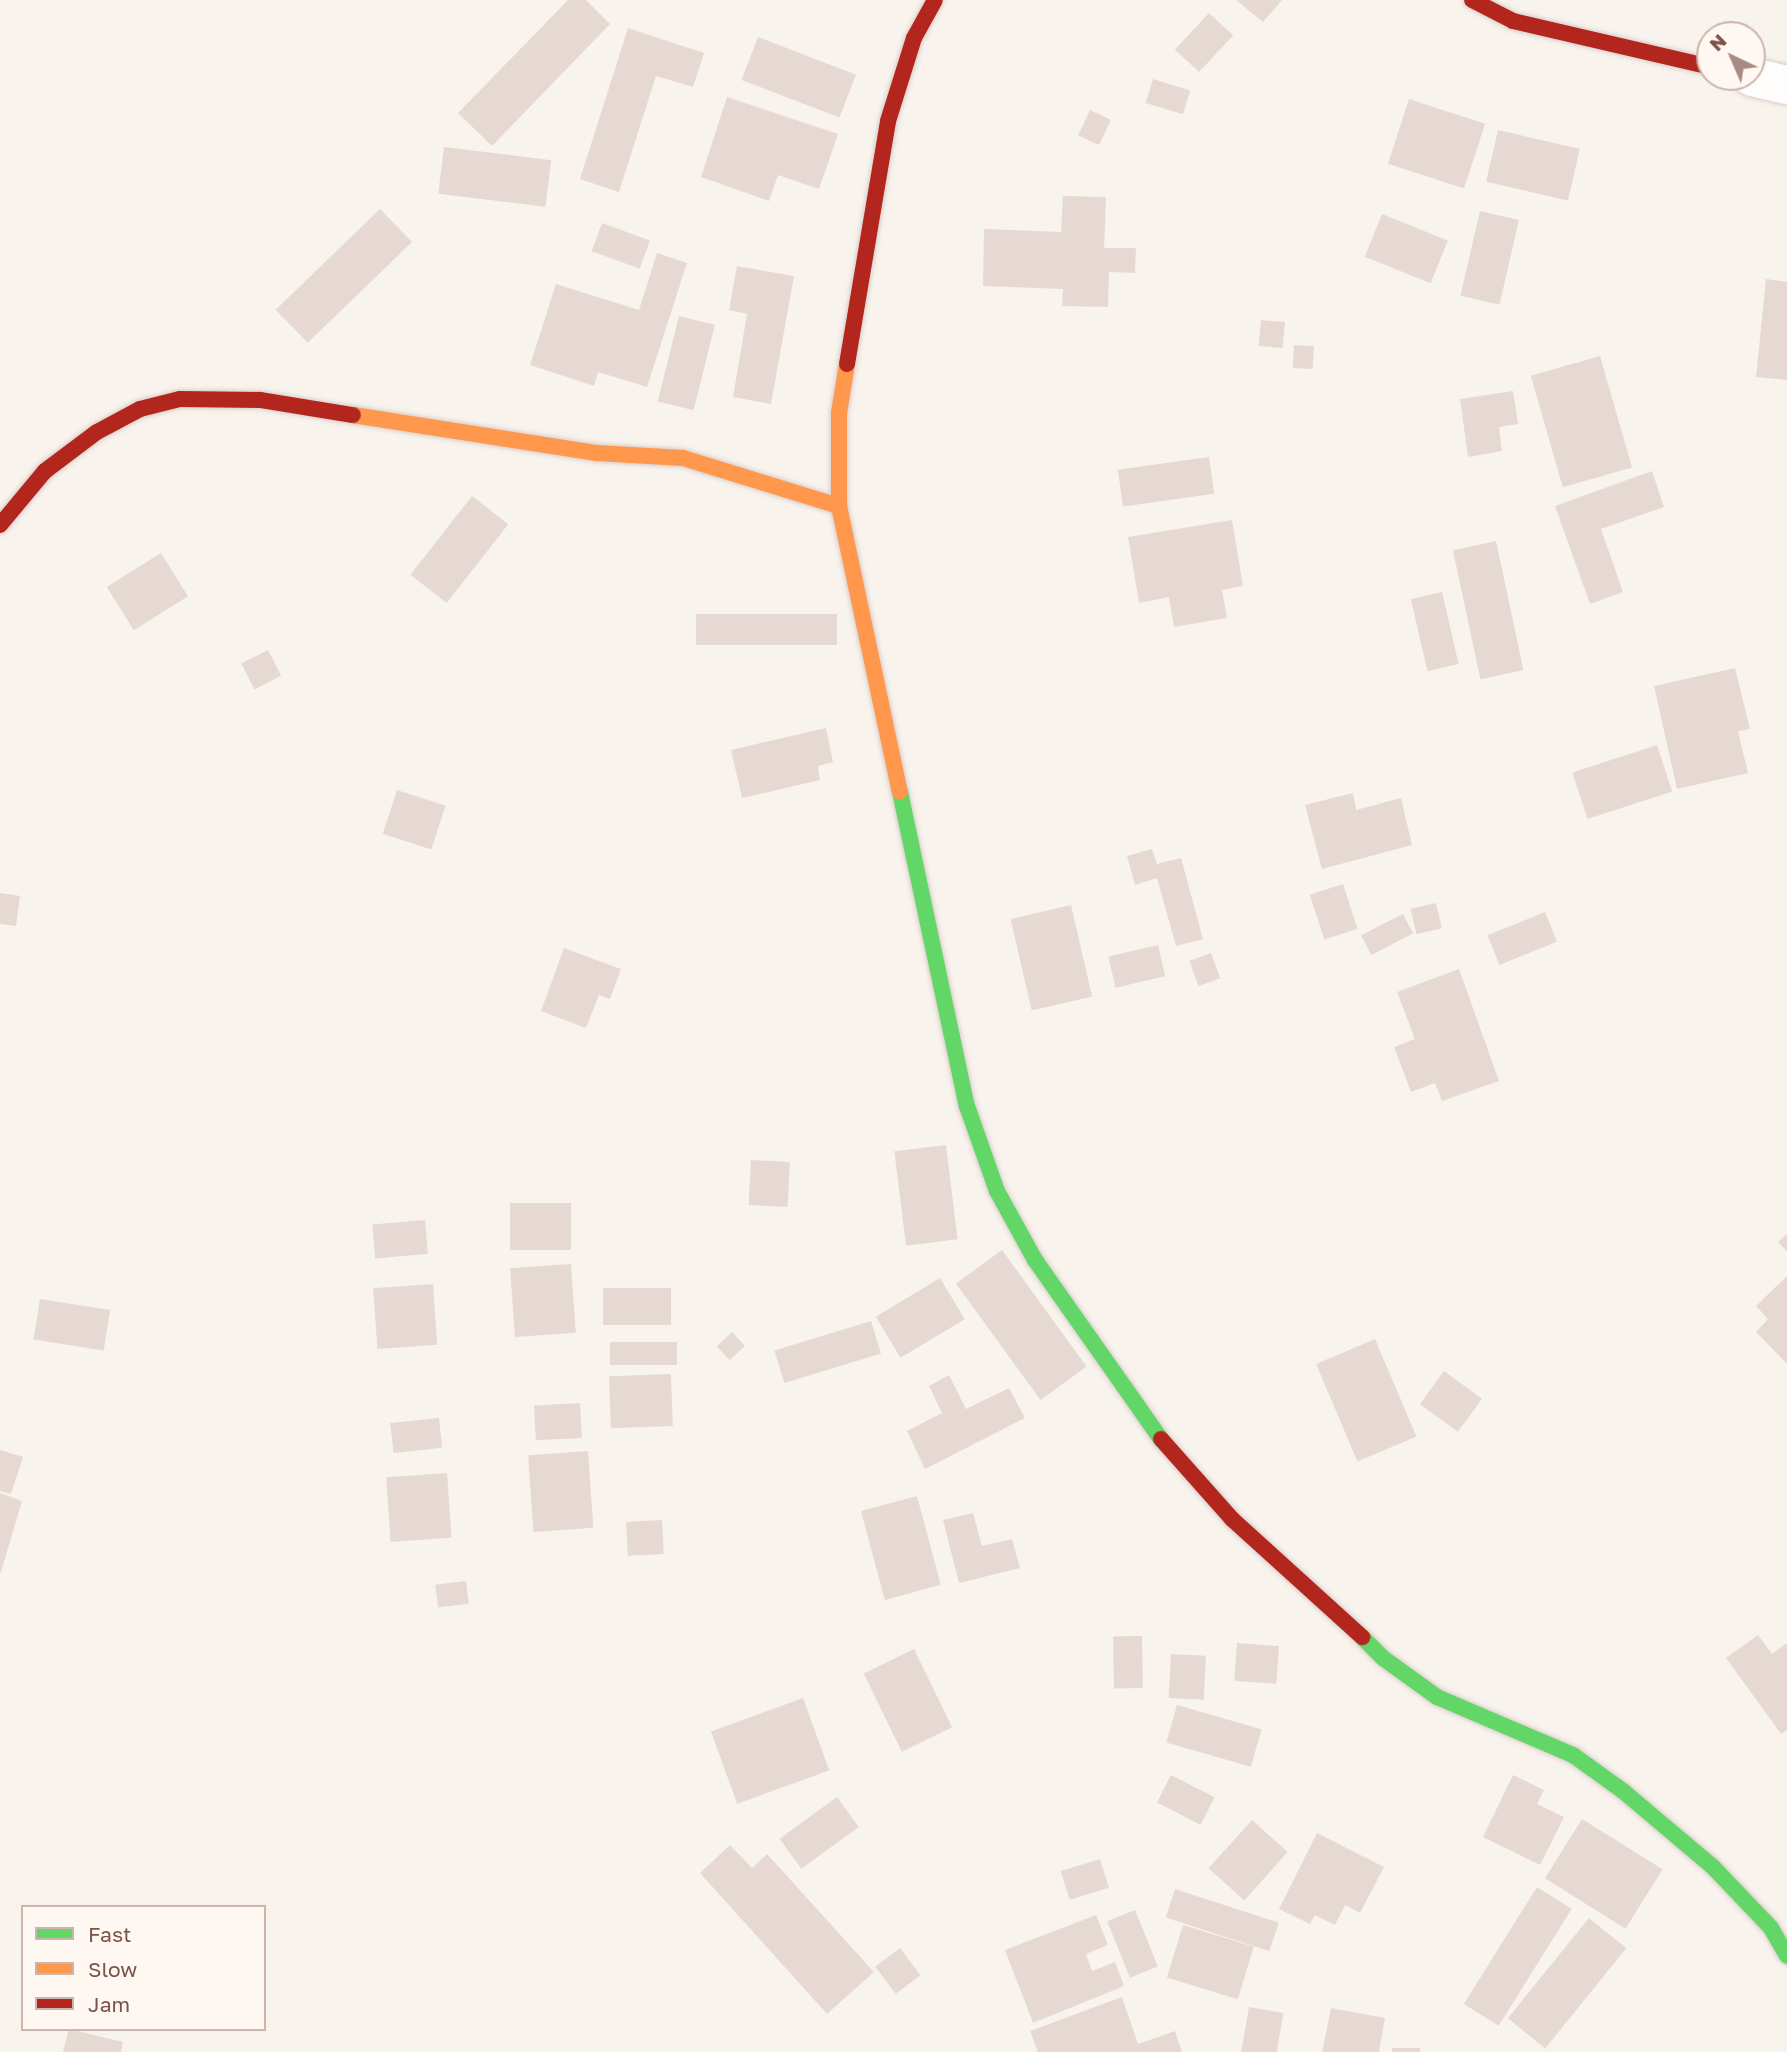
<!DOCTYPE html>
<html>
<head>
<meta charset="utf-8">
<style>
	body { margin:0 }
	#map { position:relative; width:1787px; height:2052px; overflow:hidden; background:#f9f3ed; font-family:"Golos Text",sans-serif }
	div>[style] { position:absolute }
	.building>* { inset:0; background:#e6d9d4; transform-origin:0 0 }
	.roads { filter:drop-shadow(0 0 2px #d9ceca) drop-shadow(0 0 2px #d9ceca) }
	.street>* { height:38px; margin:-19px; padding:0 19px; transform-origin:19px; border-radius:19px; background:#fefdfc }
	.fast>* { height:16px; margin:-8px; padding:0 8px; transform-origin:8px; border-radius:8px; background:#63d668 }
	.slow>* { height:16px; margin:-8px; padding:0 8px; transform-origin:8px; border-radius:8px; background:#ff974d }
	.jam>* { height:16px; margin:-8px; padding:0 8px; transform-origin:8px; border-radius:8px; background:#b3261e }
	span { translate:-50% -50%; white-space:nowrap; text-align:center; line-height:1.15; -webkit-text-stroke:6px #fff7f1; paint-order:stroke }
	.legend { position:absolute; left:21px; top:1905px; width:245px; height:126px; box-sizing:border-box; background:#fff7f1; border:2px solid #cbb5ad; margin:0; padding:9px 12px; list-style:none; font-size:21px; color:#7c5348 }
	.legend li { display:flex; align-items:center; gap:14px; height:35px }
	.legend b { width:35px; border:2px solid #cbb5ad }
	.north { position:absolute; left:1696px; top:21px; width:70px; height:70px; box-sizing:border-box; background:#fff7f1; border:2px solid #cbb5ad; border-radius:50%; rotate:316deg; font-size:19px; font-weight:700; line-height:28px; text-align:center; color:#7c5348 }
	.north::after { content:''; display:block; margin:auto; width:24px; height:32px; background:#a88b82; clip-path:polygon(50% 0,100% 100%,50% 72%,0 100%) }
</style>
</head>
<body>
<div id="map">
	<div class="building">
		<div style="clip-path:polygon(568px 0,586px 0,610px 24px,492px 146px,458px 113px)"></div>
		<div style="clip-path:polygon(1236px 0,1282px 0,1263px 22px)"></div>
		<div style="left:1209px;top:13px;width:33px;height:50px;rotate:43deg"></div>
		<div style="clip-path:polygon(628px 28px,704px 53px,693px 87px,656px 76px,619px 192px,580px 179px)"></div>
		<div style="left:758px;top:37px;width:105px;height:46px;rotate:21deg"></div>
		<div style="left:1153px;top:79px;width:39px;height:25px;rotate:17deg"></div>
		<div style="clip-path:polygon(727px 97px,838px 134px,819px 189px,778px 175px,769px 201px,701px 177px)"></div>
		<div style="left:1409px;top:99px;width:80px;height:68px;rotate:18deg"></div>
		<div style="left:1090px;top:110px;width:23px;height:28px;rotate:25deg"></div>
		<div style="left:1498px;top:130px;width:84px;height:53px;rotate:13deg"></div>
		<div style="left:444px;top:147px;width:108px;height:47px;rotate:7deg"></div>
		<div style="clip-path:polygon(1063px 196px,1106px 197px,1104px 248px,1136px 248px,1135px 273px,1109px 272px,1108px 307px,1062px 306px,1063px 289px,983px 286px,984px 229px,1061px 232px)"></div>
		<div style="left:380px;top:209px;width:46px;height:145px;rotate:46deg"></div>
		<div style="left:1480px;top:211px;width:40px;height:87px;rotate:13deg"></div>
		<div style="left:1382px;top:214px;width:71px;height:46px;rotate:22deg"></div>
		<div style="left:602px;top:223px;width:51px;height:30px;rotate:20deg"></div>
		<div style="clip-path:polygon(657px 253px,687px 263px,647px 387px,598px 372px,594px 386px,530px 365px,556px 284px,639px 310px)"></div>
		<div style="clip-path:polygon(737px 266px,794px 276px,771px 404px,733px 397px,747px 314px,729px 310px)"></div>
		<div style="clip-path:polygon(1766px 279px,1787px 282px,1787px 380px,1756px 377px)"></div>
		<div style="left:679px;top:316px;width:37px;height:88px;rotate:14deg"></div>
		<div style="left:1261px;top:320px;width:24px;height:26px;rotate:5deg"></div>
		<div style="left:1294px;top:345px;width:20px;height:23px;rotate:3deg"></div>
		<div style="left:1600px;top:356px;width:116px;height:72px;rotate:74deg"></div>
		<div style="clip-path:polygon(1513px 391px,1518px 424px,1499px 427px,1502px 451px,1468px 457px,1460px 399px)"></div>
		<div style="left:1209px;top:457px;width:37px;height:92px;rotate:82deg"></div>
		<div style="clip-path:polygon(1652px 471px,1664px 507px,1601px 529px,1623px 592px,1590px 604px,1555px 506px)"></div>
		<div style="left:472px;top:496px;width:46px;height:100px;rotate:38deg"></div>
		<div style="clip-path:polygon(1232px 520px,1243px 586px,1222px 590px,1227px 618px,1174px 627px,1169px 597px,1139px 603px,1128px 537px)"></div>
		<div style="left:1496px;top:541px;width:132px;height:44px;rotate:78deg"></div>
		<div style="left:161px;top:553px;width:51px;height:64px;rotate:58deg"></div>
		<div style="left:1442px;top:592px;width:74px;height:32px;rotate:77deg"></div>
		<div style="left:696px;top:614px;width:141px;height:31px"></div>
		<div style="left:268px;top:650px;width:29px;height:30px;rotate:63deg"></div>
		<div style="clip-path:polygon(1735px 668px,1750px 729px,1738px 731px,1748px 773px,1677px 789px,1654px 686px)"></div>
		<div style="clip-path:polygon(826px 728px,833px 762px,818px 766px,820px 780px,742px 798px,731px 750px)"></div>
		<div style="left:1657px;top:745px;width:49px;height:89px;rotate:72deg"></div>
		<div style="left:397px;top:790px;width:51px;height:46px;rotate:18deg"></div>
		<div style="clip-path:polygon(1353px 793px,1356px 810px,1401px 798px,1412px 845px,1322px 869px,1305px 805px)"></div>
		<div style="clip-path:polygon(1152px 849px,1157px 864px,1181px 858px,1203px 939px,1176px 946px,1157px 878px,1135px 885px,1127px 856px)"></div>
		<div style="left:1343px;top:884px;width:47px;height:35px;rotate:72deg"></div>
		<div style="clip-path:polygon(0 893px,20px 896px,16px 926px,0 924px)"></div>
		<div style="left:1436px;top:903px;width:26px;height:26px;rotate:77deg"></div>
		<div style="left:1071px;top:905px;width:94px;height:62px;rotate:77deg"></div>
		<div style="left:1545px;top:912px;width:32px;height:62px;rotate:68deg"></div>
		<div style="left:1403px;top:914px;width:22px;height:47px;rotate:63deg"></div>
		<div style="left:1158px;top:945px;width:32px;height:51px;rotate:77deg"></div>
		<div style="clip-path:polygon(564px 948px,621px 969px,610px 999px,599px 995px,586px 1028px,541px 1011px)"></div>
		<div style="left:1211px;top:953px;width:27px;height:23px;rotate:70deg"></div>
		<div style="clip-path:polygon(1459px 969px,1499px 1081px,1442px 1101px,1435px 1083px,1411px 1092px,1394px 1047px,1415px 1039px,1397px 992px)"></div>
		<div style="left:946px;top:1145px;width:95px;height:52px;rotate:83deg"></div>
		<div style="left:751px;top:1160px;width:39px;height:45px;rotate:3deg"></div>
		<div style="left:510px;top:1203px;width:61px;height:47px"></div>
		<div style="left:425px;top:1220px;width:34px;height:53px;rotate:85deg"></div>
		<div style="clip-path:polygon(1787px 1234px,1787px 1251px,1778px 1242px)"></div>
		<div style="left:1002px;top:1250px;width:144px;height:57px;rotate:54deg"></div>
		<div style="left:571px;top:1264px;width:69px;height:61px;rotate:86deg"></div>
		<div style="clip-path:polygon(1787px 1276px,1787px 1364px,1756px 1332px,1768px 1319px,1756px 1306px)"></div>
		<div style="left:940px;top:1278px;width:48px;height:75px;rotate:59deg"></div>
		<div style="left:433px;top:1284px;width:61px;height:60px;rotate:86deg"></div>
		<div style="left:603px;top:1288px;width:68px;height:37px"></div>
		<div style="left:40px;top:1299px;width:71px;height:41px;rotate:9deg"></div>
		<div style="left:871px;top:1321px;width:34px;height:101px;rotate:73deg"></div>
		<div style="left:732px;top:1332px;width:19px;height:21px;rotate:47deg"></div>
		<div style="left:1375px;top:1339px;width:106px;height:64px;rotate:67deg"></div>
		<div style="left:677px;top:1342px;width:23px;height:67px;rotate:90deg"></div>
		<div style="left:1444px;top:1371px;width:47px;height:41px;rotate:36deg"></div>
		<div style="left:671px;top:1374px;width:52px;height:62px;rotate:88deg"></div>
		<div style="clip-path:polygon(949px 1375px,966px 1409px,1009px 1388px,1025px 1418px,925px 1469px,907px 1431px,942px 1413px,929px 1386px)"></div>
		<div style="left:580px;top:1403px;width:35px;height:46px;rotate:87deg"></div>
		<div style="left:439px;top:1418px;width:30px;height:49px;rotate:84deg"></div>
		<div style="clip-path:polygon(0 1450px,23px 1457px,11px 1494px,0 1491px)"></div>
		<div style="left:588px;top:1451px;width:77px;height:60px;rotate:86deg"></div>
		<div style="left:447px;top:1473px;width:65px;height:61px;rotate:86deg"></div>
		<div style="clip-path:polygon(0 1493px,22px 1501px,1px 1572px,0 1572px)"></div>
		<div style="left:917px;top:1496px;width:92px;height:58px;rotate:75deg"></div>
		<div style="clip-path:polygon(973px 1513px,982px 1546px,1012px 1539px,1020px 1568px,959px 1583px,943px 1520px)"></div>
		<div style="left:662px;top:1520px;width:34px;height:36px;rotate:87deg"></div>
		<div style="left:466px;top:1581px;width:23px;height:31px;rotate:83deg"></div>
		<div style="clip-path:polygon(1758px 1635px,1772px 1654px,1787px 1643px,1787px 1730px,1781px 1734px,1726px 1658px)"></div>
		<div style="left:1142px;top:1636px;width:52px;height:29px;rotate:89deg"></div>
		<div style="left:1237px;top:1643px;width:42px;height:38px;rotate:4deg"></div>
		<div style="left:914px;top:1649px;width:87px;height:56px;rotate:64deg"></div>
		<div style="left:1171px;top:1654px;width:35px;height:44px;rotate:3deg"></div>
		<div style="left:803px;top:1698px;width:77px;height:98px;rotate:70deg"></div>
		<div style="left:1177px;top:1705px;width:88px;height:39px;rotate:16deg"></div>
		<div style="left:1171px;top:1775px;width:49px;height:31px;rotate:27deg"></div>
		<div style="clip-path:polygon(1513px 1775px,1544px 1790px,1537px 1804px,1564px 1817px,1540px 1865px,1483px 1837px)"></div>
		<div style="left:837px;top:1797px;width:37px;height:71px;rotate:54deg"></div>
		<div style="left:1582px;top:1819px;width:95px;height:70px;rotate:32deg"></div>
		<div style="left:1252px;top:1820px;width:48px;height:65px;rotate:42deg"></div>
		<div style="clip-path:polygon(1317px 1833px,1384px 1867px,1360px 1913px,1345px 1905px,1335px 1925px,1315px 1915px,1310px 1924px,1279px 1909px)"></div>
		<div style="clip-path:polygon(730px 1845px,752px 1868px,767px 1854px,874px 1972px,827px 2014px,700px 1873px)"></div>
		<div style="left:1100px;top:1859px;width:30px;height:41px;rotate:73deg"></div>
		<div style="left:1537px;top:1887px;width:41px;height:138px;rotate:32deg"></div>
		<div style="left:1175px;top:1889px;width:109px;height:30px;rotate:18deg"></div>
		<div style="left:1135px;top:1910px;width:61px;height:30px;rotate:68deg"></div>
		<div style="clip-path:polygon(1096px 1915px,1108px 1945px,1086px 1954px,1092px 1971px,1115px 1962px,1124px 1986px,1033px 2023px,1005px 1950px)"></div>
		<div style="left:1589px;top:1918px;width:48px;height:129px;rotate:39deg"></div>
		<div style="left:1183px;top:1925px;width:74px;height:55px;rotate:17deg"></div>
		<div style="left:900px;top:1948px;width:34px;height:31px;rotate:53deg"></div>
		<div style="clip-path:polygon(1122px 1997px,1138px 2044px,1175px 2031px,1182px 2052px,1038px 2052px,1030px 2031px)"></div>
		<div style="left:1249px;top:2007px;width:35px;height:46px;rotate:10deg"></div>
		<div style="clip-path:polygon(1331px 2008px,1385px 2018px,1379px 2052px,1322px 2052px)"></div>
		<div style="clip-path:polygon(69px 2029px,123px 2042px,121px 2052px,63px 2052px)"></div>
		<div style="left:1392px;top:2048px;width:28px;height:4px"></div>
	</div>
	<div class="roads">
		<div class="street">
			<div style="left:1752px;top:77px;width:36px;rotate:13deg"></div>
		</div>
		<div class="fast">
			<div style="left:900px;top:792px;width:321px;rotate:78deg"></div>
			<div style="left:967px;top:1106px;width:90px;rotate:70.6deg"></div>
			<div style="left:997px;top:1191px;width:79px;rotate:61.2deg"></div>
			<div style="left:1035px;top:1260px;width:219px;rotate:54.9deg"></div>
			<div style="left:1362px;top:1637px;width:30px;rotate:45deg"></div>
			<div style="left:1383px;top:1658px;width:67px;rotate:35.8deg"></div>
			<div style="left:1437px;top:1697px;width:148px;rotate:23.1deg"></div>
			<div style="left:1573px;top:1755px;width:62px;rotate:35.8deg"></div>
			<div style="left:1623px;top:1791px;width:118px;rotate:40.2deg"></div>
			<div style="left:1713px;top:1867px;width:84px;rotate:46.4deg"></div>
			<div style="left:1771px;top:1928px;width:32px;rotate:60deg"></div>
		</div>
		<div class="slow">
			<div style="left:847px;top:364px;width:50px;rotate:99.3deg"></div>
			<div style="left:839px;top:413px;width:93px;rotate:90deg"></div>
			<div style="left:839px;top:506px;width:292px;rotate:78deg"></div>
			<div style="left:353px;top:415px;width:247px;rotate:8.9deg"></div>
			<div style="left:597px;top:453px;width:86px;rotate:3.3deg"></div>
			<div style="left:683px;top:458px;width:163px;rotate:17.1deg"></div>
		</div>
		<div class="jam">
			<div style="left:1472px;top:0;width:46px;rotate:27.1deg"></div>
			<div style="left:1513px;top:21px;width:202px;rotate:13.1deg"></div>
			<div style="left:847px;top:364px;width:246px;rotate:-80.4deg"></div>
			<div style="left:888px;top:121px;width:87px;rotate:-72.6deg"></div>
			<div style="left:914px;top:38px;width:43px;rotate:-61.1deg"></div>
			<div style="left:0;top:525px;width:70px;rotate:-50.2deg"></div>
			<div style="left:45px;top:471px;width:65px;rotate:-36.9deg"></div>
			<div style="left:97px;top:432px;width:49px;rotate:-28.1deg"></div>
			<div style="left:140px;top:409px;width:41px;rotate:-14deg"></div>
			<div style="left:180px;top:399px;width:80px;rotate:0.7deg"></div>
			<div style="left:260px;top:400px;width:94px;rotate:9.2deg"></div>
			<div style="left:1161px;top:1439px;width:107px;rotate:48.4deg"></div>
			<div style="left:1232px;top:1519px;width:176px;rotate:42.2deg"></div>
		</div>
	</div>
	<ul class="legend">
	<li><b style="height:9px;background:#63d668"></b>Fast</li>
	<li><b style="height:9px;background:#ff974d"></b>Slow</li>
	<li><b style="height:9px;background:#b3261e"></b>Jam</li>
	</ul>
	<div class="north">N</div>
</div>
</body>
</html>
